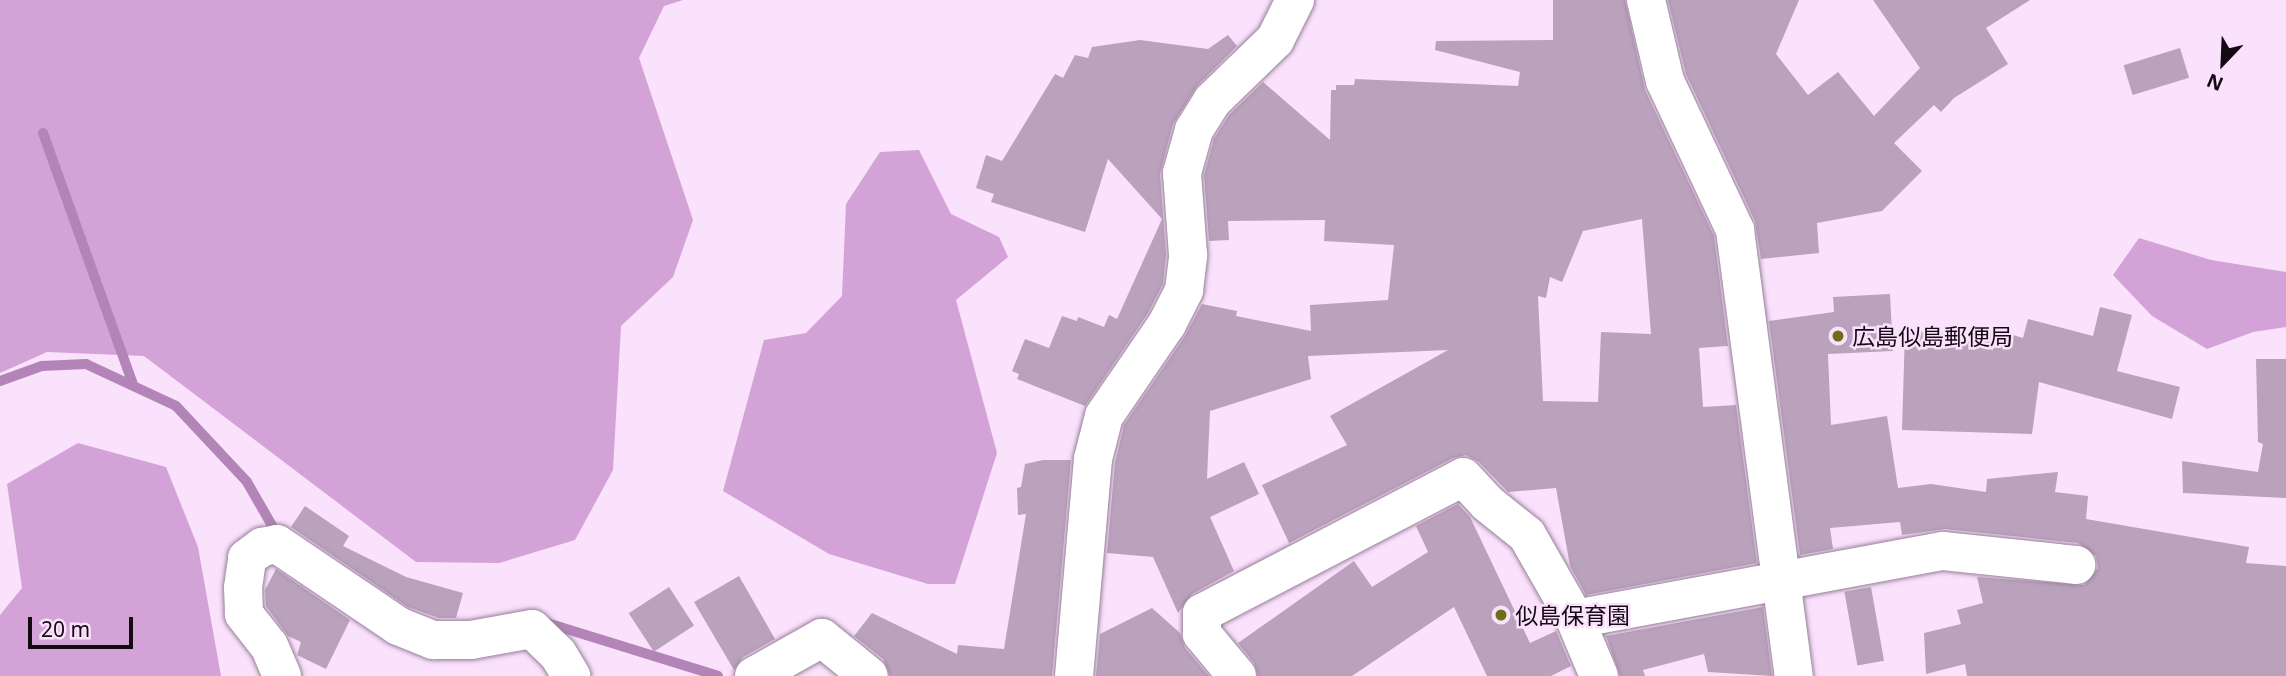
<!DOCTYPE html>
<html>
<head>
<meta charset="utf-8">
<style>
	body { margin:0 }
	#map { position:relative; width:2286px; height:676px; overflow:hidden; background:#fae1fc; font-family:"Noto Sans","Noto Sans JP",sans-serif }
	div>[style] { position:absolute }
	.forest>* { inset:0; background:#d3a2d7 }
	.stream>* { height:10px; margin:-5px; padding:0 5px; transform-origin:5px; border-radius:5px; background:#b384b7 }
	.building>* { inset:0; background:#baa2bc; transform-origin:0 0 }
	.roads { filter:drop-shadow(0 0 2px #967f98) drop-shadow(0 0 2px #967f98) }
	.minor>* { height:38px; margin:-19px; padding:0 19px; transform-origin:19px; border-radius:19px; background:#fff }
	.dots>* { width:19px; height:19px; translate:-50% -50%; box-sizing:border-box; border:4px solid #fae1fc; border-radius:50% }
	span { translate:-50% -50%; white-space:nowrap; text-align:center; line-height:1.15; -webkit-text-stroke:5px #fae1fc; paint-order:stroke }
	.poi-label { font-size:23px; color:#130a13 }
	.left { translate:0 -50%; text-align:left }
	.north { position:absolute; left:2188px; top:28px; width:70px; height:70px; -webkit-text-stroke:5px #fae1fc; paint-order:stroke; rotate:203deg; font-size:19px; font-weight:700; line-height:28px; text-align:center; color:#130a13 }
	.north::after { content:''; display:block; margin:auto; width:24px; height:32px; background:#130a13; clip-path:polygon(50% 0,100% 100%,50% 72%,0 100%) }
	.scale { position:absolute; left:28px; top:617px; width:105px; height:32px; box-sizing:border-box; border:4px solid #130a13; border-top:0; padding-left:9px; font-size:21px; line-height:24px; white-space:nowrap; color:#130a13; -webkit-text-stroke:5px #fae1fc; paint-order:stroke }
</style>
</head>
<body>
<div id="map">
	<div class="forest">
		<div style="clip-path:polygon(0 0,683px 0,664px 6px,639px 58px,693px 220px,673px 277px,621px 326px,613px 470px,575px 540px,499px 563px,416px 562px,144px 356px,47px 352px,0 373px)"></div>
		<div style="clip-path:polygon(919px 150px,951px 214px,999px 237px,1008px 257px,956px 300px,997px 453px,955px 584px,928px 584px,829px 554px,723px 491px,764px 340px,806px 333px,842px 296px,846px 204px,880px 152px)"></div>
		<div style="clip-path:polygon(2139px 238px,2211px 260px,2286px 272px,2286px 327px,2253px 332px,2207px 349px,2152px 316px,2113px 275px)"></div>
		<div style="clip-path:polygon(78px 443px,166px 467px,198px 547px,221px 676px,0 676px,0 615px,22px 588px,7px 484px)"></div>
	</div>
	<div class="stream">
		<div style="left:43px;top:133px;width:267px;rotate:70.3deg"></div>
		<div style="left:0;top:381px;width:45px;rotate:-19.7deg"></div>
		<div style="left:42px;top:366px;width:44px;rotate:-2.6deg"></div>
		<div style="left:86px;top:364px;width:99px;rotate:25deg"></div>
		<div style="left:176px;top:406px;width:104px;rotate:46.9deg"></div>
		<div style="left:247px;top:482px;width:62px;rotate:60.1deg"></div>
		<div style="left:544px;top:622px;width:182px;rotate:17.2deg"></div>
	</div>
	<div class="building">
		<div style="clip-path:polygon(evenodd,1553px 0,1625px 0,1645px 90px,1714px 236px,1728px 346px,1699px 348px,1703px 407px,1736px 405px,1757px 563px,1586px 595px,1570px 566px,1556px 488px,1508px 492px,1479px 462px,1466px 455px,1453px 458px,1289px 543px,1262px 485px,1347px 445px,1330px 416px,1448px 350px,1308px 356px,1311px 379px,1210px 411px,1207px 479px,1244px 462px,1259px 494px,1210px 517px,1234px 571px,1192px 594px,1178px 613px,1153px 557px,1107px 553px,1115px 463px,1124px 425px,1185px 336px,1202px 304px,1237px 311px,1236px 316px,1311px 331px,1310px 305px,1388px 300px,1394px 245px,1324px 241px,1325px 220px,1228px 221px,1229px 240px,1209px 241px,1204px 175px,1214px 139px,1229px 115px,1263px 82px,1330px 140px,1331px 90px,1336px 90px,1336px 85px,1354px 85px,1355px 79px,1518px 86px,1520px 72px,1435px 50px,1436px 41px,1553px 40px,1553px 0,1642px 219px,1651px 334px,1601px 332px,1598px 402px,1543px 401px,1538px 296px,1546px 298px,1550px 277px,1562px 282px,1583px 231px,1642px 219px)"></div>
		<div style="clip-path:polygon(1668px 0,1799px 0,1776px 54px,1808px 95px,1838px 72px,1874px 116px,1920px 68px,1873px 0,2030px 0,1986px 28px,2008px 64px,1954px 98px,1941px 112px,1934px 105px,1894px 143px,1922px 171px,1882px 211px,1817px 223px,1819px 253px,1761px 259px,1755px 221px,1686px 74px)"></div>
		<div style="clip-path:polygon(1228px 35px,1237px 46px,1197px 86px,1173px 124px,1160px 174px,1166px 255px,1163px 284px,1148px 313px,1085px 406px,1017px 379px,1019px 374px,1012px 371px,1025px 339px,1049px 348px,1062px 316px,1077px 321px,1078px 317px,1104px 327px,1109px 315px,1117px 319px,1162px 219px,1108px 159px,1085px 232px,991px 202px,994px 194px,976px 188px,986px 155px,1002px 161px,1055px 74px,1063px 78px,1075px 55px,1088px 58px,1092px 47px,1140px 40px,1208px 49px)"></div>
		<div style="left:2180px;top:48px;width:31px;height:59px;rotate:73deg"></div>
		<div style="clip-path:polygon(1890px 294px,1893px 351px,1828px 354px,1831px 425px,1887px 416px,1898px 488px,1931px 484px,1986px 492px,1987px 479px,2058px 472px,2055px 492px,2088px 496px,2086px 519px,2249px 547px,2246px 563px,2286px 566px,2286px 676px,1967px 676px,1965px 664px,1926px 674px,1924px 633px,1961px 624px,1957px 610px,1983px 603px,1977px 577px,2084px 585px,2098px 568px,2096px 556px,2078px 543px,1945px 529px,1902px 535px,1900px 522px,1830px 528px,1833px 549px,1800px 555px,1769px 321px,1834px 312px,1833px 297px)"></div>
		<div style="clip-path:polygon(2100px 307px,2132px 315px,2117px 371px,2180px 387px,2172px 419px,2039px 382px,2032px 434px,1902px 430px,1905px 331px,1988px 335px,1990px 328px,2023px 338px,2028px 319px,2093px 336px)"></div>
		<div style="clip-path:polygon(2256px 359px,2286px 359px,2286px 498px,2183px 493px,2182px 461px,2258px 472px,2263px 444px,2258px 442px)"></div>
		<div style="clip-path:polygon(1043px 460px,1071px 460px,1052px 676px,890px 676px,883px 659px,854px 636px,872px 613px,957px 654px,958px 645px,1004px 649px,1026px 514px,1018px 515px,1017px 488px,1021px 487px,1025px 464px)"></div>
		<div style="clip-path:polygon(1458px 504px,1470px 517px,1530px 643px,1556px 631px,1571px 666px,1551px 676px,1487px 676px,1454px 607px,1352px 676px,1258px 676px,1254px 663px,1238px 643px,1354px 561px,1372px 587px,1428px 552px,1416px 526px)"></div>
		<div style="clip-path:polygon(305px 506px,349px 536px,343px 546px,406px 577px,463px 593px,456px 618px,439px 618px,408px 607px,291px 527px)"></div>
		<div style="clip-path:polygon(276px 569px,350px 620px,326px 669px,297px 655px,301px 642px,288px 636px,266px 606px,265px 590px)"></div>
		<div style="clip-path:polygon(739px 576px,775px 639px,743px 657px,734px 670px,694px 602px)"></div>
		<div style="left:669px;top:587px;width:46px;height:48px;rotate:57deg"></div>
		<div style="left:1871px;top:587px;width:75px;height:27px;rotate:80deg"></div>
		<div style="clip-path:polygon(1763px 607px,1772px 676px,1708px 672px,1704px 654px,1643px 670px,1645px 676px,1620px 676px,1606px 636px)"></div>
		<div style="clip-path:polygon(1152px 608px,1180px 633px,1185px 648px,1209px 676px,1096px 676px,1100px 634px)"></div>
	</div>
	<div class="roads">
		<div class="minor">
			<div style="left:1646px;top:0;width:83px;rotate:76.8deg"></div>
			<div style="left:1665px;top:81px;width:165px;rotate:64.8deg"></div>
			<div style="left:1735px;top:230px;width:450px;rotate:82.5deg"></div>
			<div style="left:282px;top:676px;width:33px;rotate:-113deg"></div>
			<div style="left:269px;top:646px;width:41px;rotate:-128deg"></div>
			<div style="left:244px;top:614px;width:26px;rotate:-92deg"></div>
			<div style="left:243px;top:588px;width:30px;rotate:-82deg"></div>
			<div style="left:247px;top:558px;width:19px;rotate:-36deg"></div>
			<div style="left:262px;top:547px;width:15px;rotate:-11deg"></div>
			<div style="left:277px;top:544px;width:146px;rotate:34.1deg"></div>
			<div style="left:398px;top:626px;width:38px;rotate:22deg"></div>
			<div style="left:433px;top:640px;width:38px"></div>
			<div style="left:471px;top:640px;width:62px;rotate:-10.2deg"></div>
			<div style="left:532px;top:629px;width:36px;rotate:44deg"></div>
			<div style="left:558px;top:654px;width:26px;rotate:59deg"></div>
			<div style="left:754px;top:676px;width:78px;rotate:-29.2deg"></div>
			<div style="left:822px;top:638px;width:60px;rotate:39deg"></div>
			<div style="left:1074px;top:676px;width:218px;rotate:-85deg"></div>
			<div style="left:1093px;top:459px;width:44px;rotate:-75.7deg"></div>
			<div style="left:1104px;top:416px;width:112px;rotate:-55.6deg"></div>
			<div style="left:1167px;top:324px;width:38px;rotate:-63deg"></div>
			<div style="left:1184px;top:290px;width:35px;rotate:-83deg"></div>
			<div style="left:1188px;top:255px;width:82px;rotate:-94.2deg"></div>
			<div style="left:1182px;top:173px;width:45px;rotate:-74.4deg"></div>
			<div style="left:1194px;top:130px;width:34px;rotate:-58deg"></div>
			<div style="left:1212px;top:101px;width:88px;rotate:-44.1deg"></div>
			<div style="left:1275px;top:40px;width:45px;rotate:-63.4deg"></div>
			<div style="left:1237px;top:676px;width:55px;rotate:-129.8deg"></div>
			<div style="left:1202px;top:634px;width:21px;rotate:-90deg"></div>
			<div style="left:1202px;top:613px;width:294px;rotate:-27.5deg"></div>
			<div style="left:1463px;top:477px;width:35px;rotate:47deg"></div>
			<div style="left:1487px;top:503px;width:51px;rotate:38.7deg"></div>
			<div style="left:1527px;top:535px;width:97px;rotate:60.3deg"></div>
			<div style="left:1599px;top:676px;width:62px;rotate:-112.8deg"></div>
			<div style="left:1575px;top:619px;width:374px;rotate:-10.5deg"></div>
			<div style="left:1943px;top:551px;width:134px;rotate:6deg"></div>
		</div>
	</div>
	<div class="dots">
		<div style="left:1838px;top:336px;background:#6b7017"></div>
		<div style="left:1501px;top:615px;background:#6b7017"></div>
	</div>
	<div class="poi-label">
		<span class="left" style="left:1852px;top:336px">広島似島郵便局</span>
		<span class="left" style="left:1515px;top:615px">似島保育園</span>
	</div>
	<div class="north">N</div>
	<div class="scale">20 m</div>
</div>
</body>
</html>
